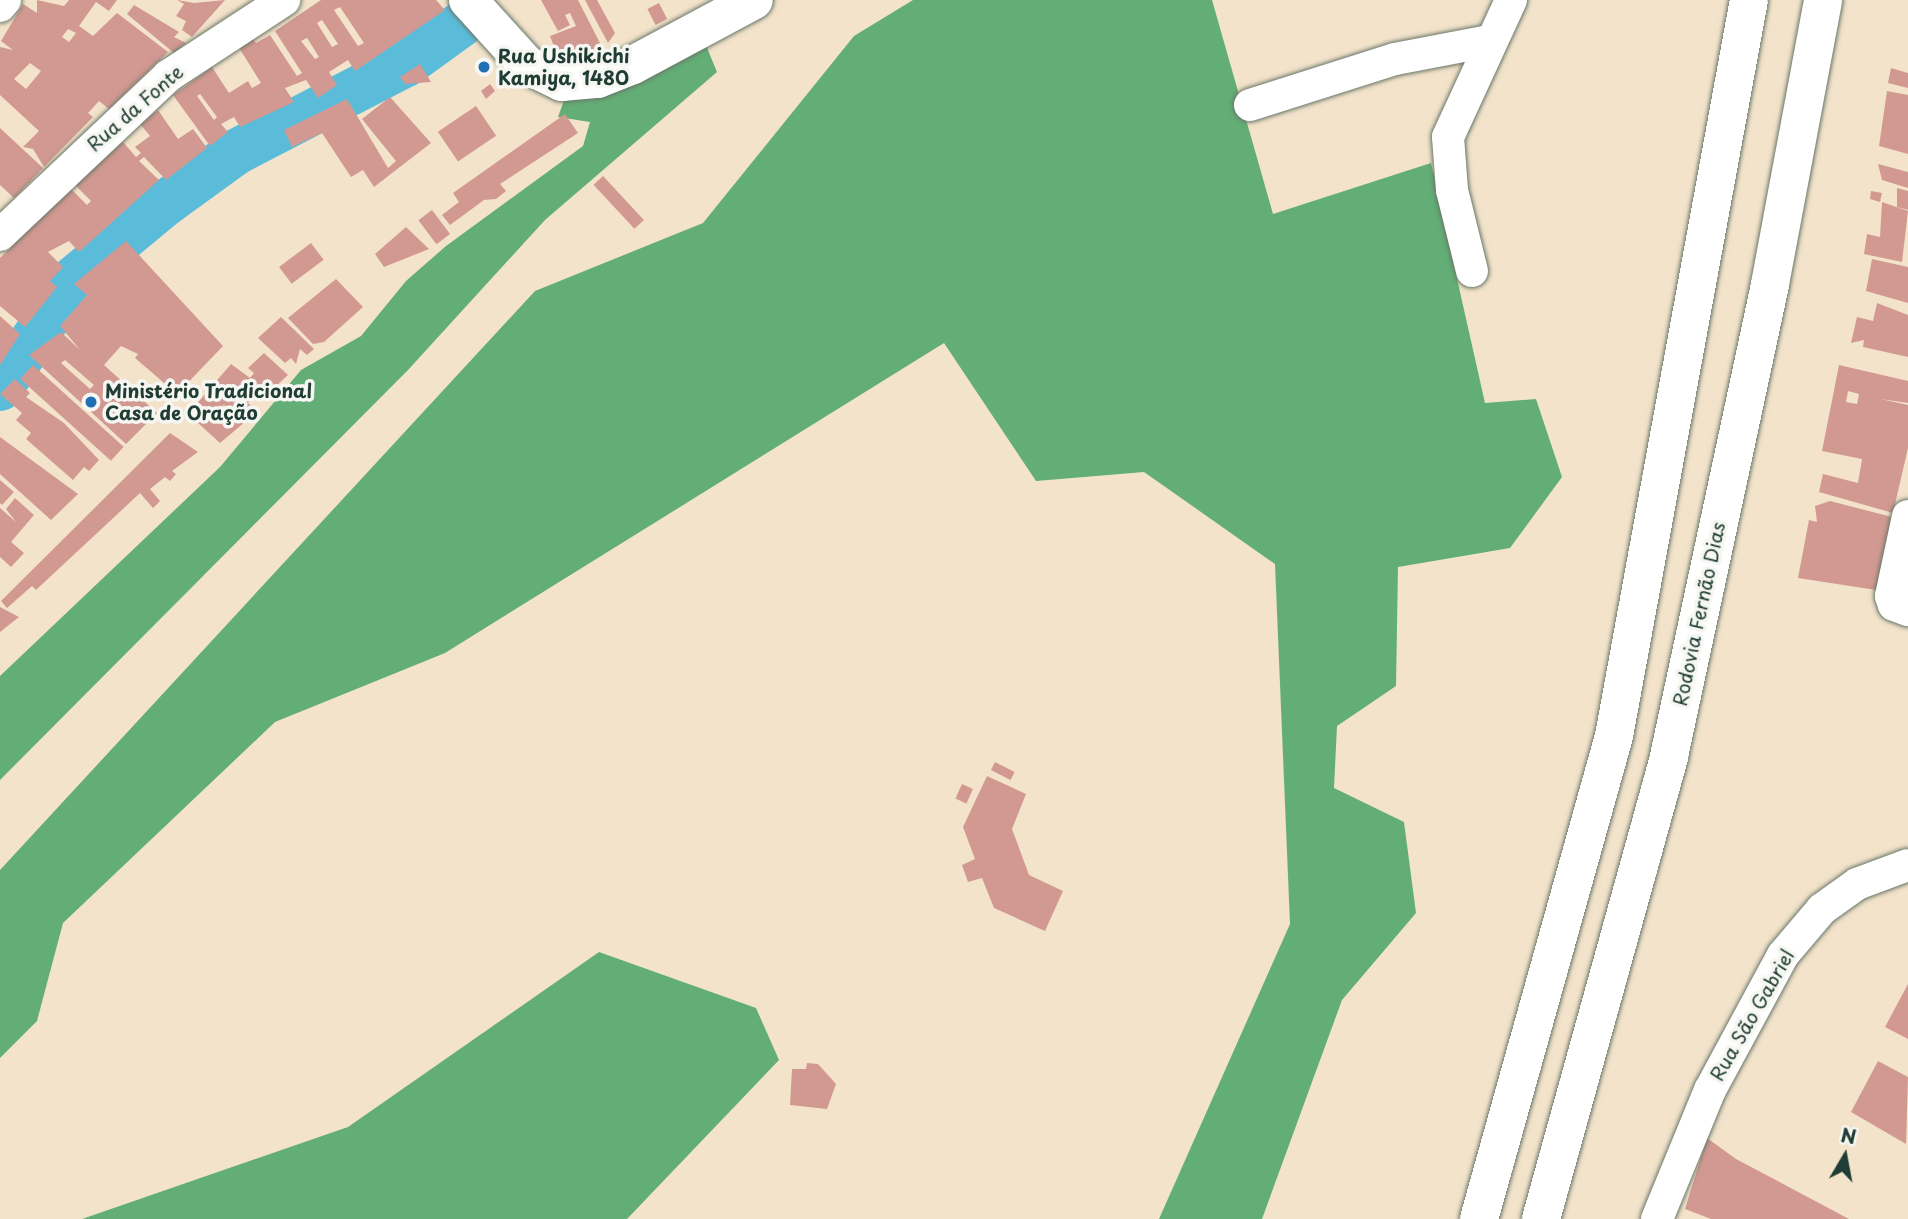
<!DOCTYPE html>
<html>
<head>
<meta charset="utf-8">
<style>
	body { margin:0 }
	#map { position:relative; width:1908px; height:1219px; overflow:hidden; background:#f3e3cb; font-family:"Playpen Sans",sans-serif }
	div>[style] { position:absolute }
	.forest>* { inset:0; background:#63ae76 }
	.river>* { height:46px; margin:-23px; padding:0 23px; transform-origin:23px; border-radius:23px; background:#5bbcda }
	.building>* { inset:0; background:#d29992; transform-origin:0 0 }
	.roads { filter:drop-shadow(0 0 2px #697769) drop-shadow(0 0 2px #697769) }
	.minor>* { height:32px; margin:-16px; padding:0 16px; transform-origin:16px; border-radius:16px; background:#fff }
	.major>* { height:38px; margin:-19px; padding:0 19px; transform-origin:19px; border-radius:19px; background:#fff }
	.highway>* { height:38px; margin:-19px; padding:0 19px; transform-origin:19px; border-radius:19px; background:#fff }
	.dots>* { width:19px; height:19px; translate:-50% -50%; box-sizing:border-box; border:4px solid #f6f6f2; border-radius:50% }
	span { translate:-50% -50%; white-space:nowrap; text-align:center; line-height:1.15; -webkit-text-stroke:7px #f6f6f2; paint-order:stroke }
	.poi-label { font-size:19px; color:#1f3d34; font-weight:700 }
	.left { translate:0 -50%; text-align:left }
	.street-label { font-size:19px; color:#1f3d34 }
	.north { position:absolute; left:1810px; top:1121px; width:70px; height:70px; -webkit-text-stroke:5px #f6f6f2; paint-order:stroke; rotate:10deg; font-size:19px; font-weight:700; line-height:28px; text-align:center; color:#1f3d34 }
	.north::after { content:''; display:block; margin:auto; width:24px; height:32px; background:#1f3d34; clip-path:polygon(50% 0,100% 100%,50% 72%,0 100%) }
</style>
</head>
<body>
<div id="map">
	<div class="forest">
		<div style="clip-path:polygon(913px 0,1212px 0,1273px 214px,1431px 163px,1485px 403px,1536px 399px,1562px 477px,1510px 548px,1398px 567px,1396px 686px,1337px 726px,1334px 788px,1404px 822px,1416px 913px,1342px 1000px,1262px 1219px,1159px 1219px,1290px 924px,1275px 564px,1144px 472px,1036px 481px,944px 343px,445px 653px,275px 722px,63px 923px,37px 1021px,0 1058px,0 870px,535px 291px,703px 223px,854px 36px)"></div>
		<div style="clip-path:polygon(703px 38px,717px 72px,545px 220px,408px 370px,0 780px,0 676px,220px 467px,301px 370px,361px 336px,406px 281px,446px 246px,583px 146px,590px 122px,558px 117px,567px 92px)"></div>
		<div style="clip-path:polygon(599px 952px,756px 1008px,779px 1060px,627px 1219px,82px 1219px,348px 1127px)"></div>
	</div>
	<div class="river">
		<div style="left:0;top:388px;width:133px;rotate:-55.7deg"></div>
		<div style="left:75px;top:278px;width:119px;rotate:-39.6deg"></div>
		<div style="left:167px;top:202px;width:85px;rotate:-35.9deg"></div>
		<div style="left:236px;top:152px;width:191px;rotate:-27.4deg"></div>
		<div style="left:406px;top:64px;width:67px;rotate:-35.8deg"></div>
	</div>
	<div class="building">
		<div style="clip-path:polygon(evenodd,37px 0,64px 6px,69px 0,117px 0,109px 11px,96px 2px,79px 26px,93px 36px,117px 13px,168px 52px,109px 109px,99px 101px,88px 113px,93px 117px,44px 167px,33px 149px,23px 147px,39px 131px,0 95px,0 47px,13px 50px,1px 41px,23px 4px,37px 13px,37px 0,68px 29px,76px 33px,69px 42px,62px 37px,68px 29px,37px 0,30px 63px,41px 71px,26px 89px,14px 79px,30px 63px)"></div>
		<div style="clip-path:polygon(177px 0,194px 3px,225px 0,192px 37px,182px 30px,186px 21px,176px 16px,184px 4px)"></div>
		<div style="clip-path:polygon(evenodd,321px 0,436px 0,445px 10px,355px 71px,348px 60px,329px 72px,337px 85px,318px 98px,306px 80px,285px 88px,294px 102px,240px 127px,234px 117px,221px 124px,228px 132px,210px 146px,173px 95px,212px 67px,229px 93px,248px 81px,252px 88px,261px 83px,238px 46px,251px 36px,256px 43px,270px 35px,297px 76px,302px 73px,275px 31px,321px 0,340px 7px,364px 43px,358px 46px,334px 10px,340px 7px,321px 0,322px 20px,338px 44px,332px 47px,317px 23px,322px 20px,321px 0,307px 38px,319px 57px,315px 59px,301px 41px,307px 38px,321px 0,200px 94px,217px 117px,214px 120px,197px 96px,200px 94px)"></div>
		<div style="clip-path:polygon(541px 0,578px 0,603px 49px,568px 57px,564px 50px,556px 52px,550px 36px,576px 26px,570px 13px,565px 15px,570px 25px,558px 31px)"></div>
		<div style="clip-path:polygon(585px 0,597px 0,615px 33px,608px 43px)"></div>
		<div style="left:659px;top:3px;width:18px;height:13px;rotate:63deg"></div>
		<div style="clip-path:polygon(134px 5px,179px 32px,174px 37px,186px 43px,174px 53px,127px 14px)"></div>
		<div style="clip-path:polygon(420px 64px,431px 82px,405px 84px,400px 77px)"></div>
		<div style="clip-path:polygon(1891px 68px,1908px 73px,1908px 88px,1888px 83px)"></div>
		<div style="clip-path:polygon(490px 84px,495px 91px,486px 99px,481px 91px)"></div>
		<div style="clip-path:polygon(1887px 91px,1908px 95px,1908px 154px,1879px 146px)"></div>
		<div style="clip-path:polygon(390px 97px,431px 143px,374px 187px,363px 170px,351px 177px,322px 133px,292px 147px,284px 130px,347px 99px,388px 168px,396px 161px,362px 119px)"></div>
		<div style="left:476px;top:106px;width:36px;height:46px;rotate:56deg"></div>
		<div style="clip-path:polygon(158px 110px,178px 139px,193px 129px,207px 148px,166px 180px,144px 157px,139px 161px,159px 180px,79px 252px,69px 241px,48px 252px,63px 267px,50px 281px,57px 287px,25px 327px,0 306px,0 258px,70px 188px,87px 205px,91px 201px,74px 184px,123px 142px,136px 157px,141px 153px,135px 147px,150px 136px,140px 124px)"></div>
		<div style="clip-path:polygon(565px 114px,578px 133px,500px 184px,506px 191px,496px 199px,484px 200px,450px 225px,442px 215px,459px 202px,453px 193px)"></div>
		<div style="clip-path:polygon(0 128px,43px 168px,14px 198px,0 185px)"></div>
		<div style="clip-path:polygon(1878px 164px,1908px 172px,1908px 188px,1882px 180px)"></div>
		<div style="left:603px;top:176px;width:60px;height:13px;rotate:47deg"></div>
		<div style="clip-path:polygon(1897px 188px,1908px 191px,1908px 210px,1897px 207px)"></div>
		<div style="clip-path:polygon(1871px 191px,1882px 193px,1880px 202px,1870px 199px)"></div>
		<div style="clip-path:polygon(1882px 202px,1908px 211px,1902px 262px,1864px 254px,1867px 234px,1880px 237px)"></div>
		<div style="left:432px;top:210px;width:30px;height:17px;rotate:53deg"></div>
		<div style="clip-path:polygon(406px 227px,429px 249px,384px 267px,375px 254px)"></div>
		<div style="clip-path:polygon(evenodd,126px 241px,223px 346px,177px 394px,135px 358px,138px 354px,121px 346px,104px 365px,157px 413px,126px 444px,29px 355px,61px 332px,80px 350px,60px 326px,87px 295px,74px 284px,126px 241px,65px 360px,94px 385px,90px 389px,61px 363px,65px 360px)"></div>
		<div style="left:311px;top:243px;width:21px;height:40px;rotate:53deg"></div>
		<div style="clip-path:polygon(1872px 259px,1908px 267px,1908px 303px,1866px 291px)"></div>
		<div style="clip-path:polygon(336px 279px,363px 307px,324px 342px,313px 344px,288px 318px)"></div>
		<div style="clip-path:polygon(1877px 303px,1908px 315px,1908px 357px,1863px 347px,1864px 340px,1851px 343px,1857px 317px,1873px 321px)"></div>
		<div style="clip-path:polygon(0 316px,20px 334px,0 365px)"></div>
		<div style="clip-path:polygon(281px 317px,314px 349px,307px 355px,300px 349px,296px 364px,291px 358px,285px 363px,258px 338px)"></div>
		<div style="clip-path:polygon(evenodd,264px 353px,288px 375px,273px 389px,264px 382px,248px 403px,257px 412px,220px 443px,188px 414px,231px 364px,250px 378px,254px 373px,248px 368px,264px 353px,224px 405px,233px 412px,218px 424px,208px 415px,224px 405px)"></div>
		<div style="left:33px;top:365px;width:122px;height:19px;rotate:42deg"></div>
		<div style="clip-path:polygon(evenodd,1839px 365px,1908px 381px,1908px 403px,1881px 399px,1908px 405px,1908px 448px,1893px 513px,1819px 492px,1823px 474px,1858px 483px,1862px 459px,1822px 451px,1839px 365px,1848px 391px,1859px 394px,1857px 404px,1846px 402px,1848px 391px)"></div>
		<div style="clip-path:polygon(15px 379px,30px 393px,26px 397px,64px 423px,99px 460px,89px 471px,84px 467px,73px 480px,26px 439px,31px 433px,16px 420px,22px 413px,0 394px)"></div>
		<div style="clip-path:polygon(170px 433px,198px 452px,172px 471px,176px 474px,170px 481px,165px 477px,150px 489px,160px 501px,153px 508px,140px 493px,36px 590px,32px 586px,7px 608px,1px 601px)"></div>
		<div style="clip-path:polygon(0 437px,78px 494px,51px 520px,0 474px)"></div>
		<div style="clip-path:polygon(0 480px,14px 492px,2px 505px,0 503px)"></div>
		<div style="clip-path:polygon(15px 498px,34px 515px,11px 542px,24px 553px,11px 567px,0 557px,0 508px,16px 522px,6px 509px)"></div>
		<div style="clip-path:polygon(1830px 501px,1892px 517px,1876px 590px,1798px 578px,1809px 520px,1817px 522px,1815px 506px)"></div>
		<div style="clip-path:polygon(0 607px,19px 617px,0 632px)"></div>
		<div style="left:995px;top:762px;width:22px;height:9px;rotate:27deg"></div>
		<div style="clip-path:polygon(987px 776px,1026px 794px,1012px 829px,1029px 875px,1063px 891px,1045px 931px,994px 908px,982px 878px,968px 882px,962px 865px,975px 859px,963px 827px)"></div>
		<div style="left:962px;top:784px;width:12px;height:16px;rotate:24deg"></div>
		<div style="clip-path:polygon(1908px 984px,1908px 1039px,1885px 1027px)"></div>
		<div style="clip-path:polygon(1878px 1061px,1908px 1077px,1906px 1144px,1851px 1112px)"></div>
		<div style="clip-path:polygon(807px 1063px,818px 1064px,836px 1084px,827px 1109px,790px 1105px,792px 1069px,806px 1069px)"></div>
		<div style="clip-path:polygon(1707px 1138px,1736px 1159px,1849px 1219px,1711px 1219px,1685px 1209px)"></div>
	</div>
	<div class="roads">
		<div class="minor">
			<div style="left:0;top:6px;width:8px;rotate:-50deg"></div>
			<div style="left:1250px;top:105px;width:152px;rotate:-17.6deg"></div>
			<div style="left:1395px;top:59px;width:96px;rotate:-10.8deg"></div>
			<div style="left:0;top:235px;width:231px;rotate:-43.4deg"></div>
			<div style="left:168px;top:76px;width:139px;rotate:-33.2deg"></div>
			<div style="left:1472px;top:271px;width:83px;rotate:-103.9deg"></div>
			<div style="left:1452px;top:190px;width:53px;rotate:-94.3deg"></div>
			<div style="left:1448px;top:137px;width:151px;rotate:-65.3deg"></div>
			<div style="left:1908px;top:516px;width:82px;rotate:102deg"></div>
			<div style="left:1891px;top:596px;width:9px;rotate:72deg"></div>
			<div style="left:1894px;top:605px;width:15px;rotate:20deg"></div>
			<div style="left:1657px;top:1219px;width:139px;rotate:-67.7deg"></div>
			<div style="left:1710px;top:1090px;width:153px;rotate:-61.6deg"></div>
			<div style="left:1783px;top:955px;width:60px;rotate:-49.7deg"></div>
			<div style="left:1822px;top:909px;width:43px;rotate:-35.5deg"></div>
			<div style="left:1857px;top:884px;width:54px;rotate:-20.4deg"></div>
		</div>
		<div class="major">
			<div style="left:468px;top:0;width:88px;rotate:47.8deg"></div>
			<div style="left:527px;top:65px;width:39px;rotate:26deg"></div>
			<div style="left:562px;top:82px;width:36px;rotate:-5deg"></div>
			<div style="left:598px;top:79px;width:38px;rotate:-22deg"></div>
			<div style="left:633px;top:65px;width:137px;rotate:-28.2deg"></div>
		</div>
		<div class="highway">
			<div style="left:1479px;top:1219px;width:502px;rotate:-74.38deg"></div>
			<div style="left:1614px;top:736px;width:748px;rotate:-79.61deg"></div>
			<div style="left:1541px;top:1219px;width:480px;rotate:-74.5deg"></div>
			<div style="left:1669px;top:756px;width:483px;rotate:-77.9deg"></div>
			<div style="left:1770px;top:284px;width:289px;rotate:-79.4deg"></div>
		</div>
	</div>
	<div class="dots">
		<div style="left:484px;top:67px;background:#1f6fb2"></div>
		<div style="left:91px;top:402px;background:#1f6fb2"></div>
	</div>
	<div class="poi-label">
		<span class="left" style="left:498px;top:67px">Rua Ushikichi<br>Kamiya, 1480</span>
		<span class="left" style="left:105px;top:402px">Ministério Tradicional<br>Casa de Oração</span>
	</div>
	<div class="street-label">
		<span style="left:135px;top:108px;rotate:-41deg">Rua da Fonte</span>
		<span style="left:1699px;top:614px;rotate:-78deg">Rodovia Fernão Dias</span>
		<span style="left:1752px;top:1015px;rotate:-60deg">Rua São Gabriel</span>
	</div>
	<div class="north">N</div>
</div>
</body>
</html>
